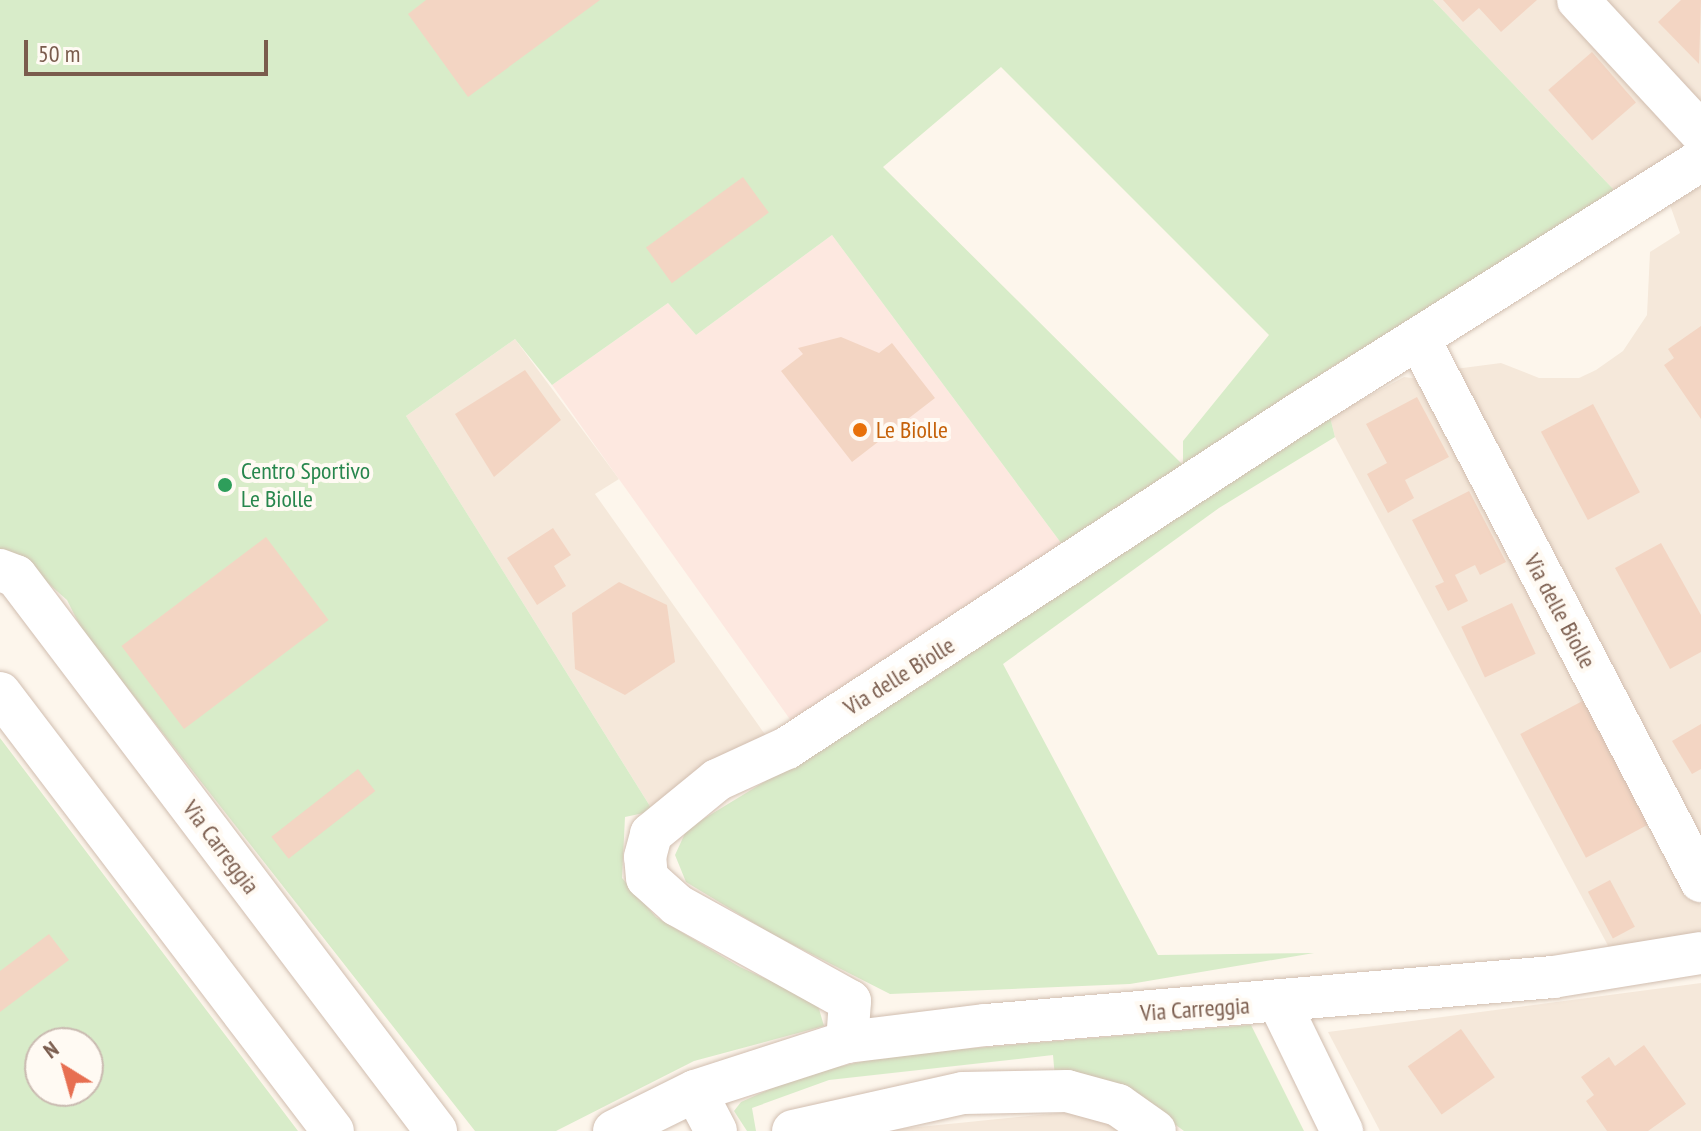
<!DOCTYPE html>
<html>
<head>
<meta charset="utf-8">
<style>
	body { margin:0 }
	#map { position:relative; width:1701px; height:1131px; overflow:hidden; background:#fdf6ec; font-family:"PT Sans Narrow",sans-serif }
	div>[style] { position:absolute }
	.residential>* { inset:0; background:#f5e8da }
	.commercial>* { inset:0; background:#fde8e0 }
	.green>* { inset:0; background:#d8ecc9 }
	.building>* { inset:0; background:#f3d5c3; transform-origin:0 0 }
	.roads { filter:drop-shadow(0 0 2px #d1beb0) drop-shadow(0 0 2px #d1beb0) }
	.minor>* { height:42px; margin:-21px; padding:0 21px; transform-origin:21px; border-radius:21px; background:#fff }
	.dots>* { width:22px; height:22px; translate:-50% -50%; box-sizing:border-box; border:4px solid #fffaf3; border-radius:50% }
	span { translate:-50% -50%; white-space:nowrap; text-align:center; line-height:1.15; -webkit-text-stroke:8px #fffaf3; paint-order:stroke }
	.food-label { font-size:24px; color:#c56008 }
	.left { translate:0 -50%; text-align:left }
	.leisure-label { font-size:24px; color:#27864d }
	.street-label { font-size:24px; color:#7a5c4d }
	.north { position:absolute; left:24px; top:1027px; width:80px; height:80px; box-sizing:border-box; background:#fffaf3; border:2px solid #cabbb1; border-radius:50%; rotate:323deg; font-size:22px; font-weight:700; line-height:32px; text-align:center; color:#7a5c4d }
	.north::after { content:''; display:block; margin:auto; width:28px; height:36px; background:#e76f51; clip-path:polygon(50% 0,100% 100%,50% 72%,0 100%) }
	.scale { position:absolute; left:24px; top:40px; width:244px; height:36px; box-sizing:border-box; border:4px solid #7a5c4d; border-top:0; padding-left:10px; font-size:24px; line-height:28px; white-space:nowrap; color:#7a5c4d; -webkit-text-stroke:6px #fffaf3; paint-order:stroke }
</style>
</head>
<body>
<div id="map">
	<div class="residential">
		<div style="clip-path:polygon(1433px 0,1559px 0,1684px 136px,1683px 148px,1614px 190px)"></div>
		<div style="clip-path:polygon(1601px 0,1701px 0,1701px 109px)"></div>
		<div style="clip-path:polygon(1701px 186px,1701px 842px,1455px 369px,1501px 363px,1539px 378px,1579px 378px,1596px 370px,1623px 351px,1647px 315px,1650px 252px,1680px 233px,1670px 205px)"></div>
		<div style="clip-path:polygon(515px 339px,619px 479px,595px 494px,769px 740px,653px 811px,406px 416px)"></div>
		<div style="clip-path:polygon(1404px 377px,1420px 379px,1701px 906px,1701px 941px,1613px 955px,1335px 437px,1330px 417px)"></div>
		<div style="clip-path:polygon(1701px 983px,1701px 1131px,1380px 1131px,1328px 1032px)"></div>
		<div style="clip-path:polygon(1069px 1112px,1111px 1122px,1120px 1131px,879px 1131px)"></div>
	</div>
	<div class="commercial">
		<div style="clip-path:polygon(832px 235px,1067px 551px,794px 725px,552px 385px,668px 303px,696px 335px)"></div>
	</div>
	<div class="green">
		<div style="clip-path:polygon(evenodd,0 0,1433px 0,1614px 190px,1560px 231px,1332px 367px,1067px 551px,832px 235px,696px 335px,668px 303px,552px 385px,515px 339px,406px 416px,653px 811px,625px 817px,622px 878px,656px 917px,740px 967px,817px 1002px,824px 1026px,694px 1061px,556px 1131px,475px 1131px,82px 630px,67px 600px,24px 562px,0 554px,0 0,1001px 67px,1269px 335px,1183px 441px,1183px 465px,883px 167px,1001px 67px)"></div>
		<div style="clip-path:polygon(1330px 417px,1335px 437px,1219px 508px,1003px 664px,1158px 955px,1314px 953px,1130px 984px,890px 994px,770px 933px,686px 882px,675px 855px,687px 829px,929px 681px,1211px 485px)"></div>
		<div style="clip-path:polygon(evenodd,0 738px,298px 1131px,0 1131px,0 738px,40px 1043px,88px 1043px,88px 1091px,40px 1091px,40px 1043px)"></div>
		<div style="clip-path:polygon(1251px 1025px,1304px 1131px,1184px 1131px,1135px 1095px,1055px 1078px,1053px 1055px,829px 1080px,752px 1108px,756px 1131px,747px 1131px,734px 1111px,741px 1102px,802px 1075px,891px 1055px)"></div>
	</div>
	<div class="building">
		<div style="clip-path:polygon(426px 0,600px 0,468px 97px,408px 14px)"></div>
		<div style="clip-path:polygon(1443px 0,1537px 0,1501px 32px,1479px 8px,1463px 22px)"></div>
		<div style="clip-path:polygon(1681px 0,1701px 0,1699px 64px,1658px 22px)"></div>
		<div style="left:1592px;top:52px;width:67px;height:58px;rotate:49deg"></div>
		<div style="left:743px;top:177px;width:44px;height:120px;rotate:54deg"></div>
		<div style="clip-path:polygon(1701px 326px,1701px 419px,1664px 365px,1674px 358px,1668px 349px)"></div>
		<div style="clip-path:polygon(841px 337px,879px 353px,892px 343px,935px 398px,852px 462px,781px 371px,803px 354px,798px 348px)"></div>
		<div style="clip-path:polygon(525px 370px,561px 420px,494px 477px,455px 414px)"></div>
		<div style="clip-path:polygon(1417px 397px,1449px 457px,1405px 480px,1414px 498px,1388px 513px,1367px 474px,1387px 463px,1366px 424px)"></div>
		<div style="left:1593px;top:404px;width:100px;height:59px;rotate:62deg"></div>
		<div style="clip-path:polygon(1469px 491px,1506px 562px,1480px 575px,1475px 565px,1455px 575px,1468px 601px,1448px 611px,1435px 586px,1444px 582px,1412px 520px)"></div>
		<div style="clip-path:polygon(553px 528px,571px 555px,554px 566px,566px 586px,537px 605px,507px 558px)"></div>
		<div style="left:266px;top:537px;width:104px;height:181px;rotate:53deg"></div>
		<div style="clip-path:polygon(1661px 543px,1701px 615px,1701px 652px,1670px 669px,1615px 568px)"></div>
		<div style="clip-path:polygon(619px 582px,667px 605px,675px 662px,625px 695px,575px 669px,572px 613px)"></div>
		<div style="left:1512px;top:603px;width:56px;height:56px;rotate:65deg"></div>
		<div style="left:1590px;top:697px;width:140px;height:79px;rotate:62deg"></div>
		<div style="clip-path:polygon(1701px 724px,1701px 769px,1692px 774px,1672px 741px)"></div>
		<div style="left:358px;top:769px;width:28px;height:110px;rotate:52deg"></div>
		<div style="left:1610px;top:880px;width:53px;height:25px;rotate:62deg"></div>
		<div style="clip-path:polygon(49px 934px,69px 960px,0 1012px,0 971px)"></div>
		<div style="left:1461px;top:1029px;width:59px;height:65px;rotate:55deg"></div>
		<div style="clip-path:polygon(1644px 1045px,1686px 1104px,1648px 1131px,1607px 1131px,1586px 1101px,1594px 1095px,1581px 1077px,1609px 1057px,1615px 1066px)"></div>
	</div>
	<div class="roads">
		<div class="minor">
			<div style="left:1578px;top:0;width:181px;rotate:47.2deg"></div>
			<div style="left:1420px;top:341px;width:609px;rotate:62.51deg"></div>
			<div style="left:0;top:570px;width:17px;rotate:21deg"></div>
			<div style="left:16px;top:576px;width:696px;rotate:52.88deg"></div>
			<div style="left:0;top:693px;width:550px;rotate:52.76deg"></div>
			<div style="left:1279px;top:1002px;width:144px;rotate:64deg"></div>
			<div style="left:847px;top:1042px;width:41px;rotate:-85.8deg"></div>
			<div style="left:850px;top:1001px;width:198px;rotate:-151deg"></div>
			<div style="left:677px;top:905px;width:40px;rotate:-138deg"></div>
			<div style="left:647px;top:878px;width:21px;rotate:-95deg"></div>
			<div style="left:645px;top:857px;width:24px;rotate:-75deg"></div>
			<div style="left:651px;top:834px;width:85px;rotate:-39.3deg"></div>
			<div style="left:717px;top:780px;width:77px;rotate:-24.6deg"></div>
			<div style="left:787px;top:748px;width:610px;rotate:-33.17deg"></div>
			<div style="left:1298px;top:414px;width:476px;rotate:-32.2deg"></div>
			<div style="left:695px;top:1091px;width:45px;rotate:62.3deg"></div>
			<div style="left:614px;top:1131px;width:90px;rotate:-26.3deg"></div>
			<div style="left:695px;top:1091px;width:160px;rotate:-17.9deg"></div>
			<div style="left:847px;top:1042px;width:140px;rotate:-7deg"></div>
			<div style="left:986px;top:1025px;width:569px;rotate:-4.84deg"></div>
			<div style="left:1553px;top:977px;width:150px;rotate:-9.2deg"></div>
			<div style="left:793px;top:1131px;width:174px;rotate:-12.6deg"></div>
			<div style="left:963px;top:1093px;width:104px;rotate:-1.1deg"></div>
			<div style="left:1067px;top:1091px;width:53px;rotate:15.4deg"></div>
			<div style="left:1118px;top:1105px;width:45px;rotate:35.1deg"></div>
		</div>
	</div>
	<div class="dots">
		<div style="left:860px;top:430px;background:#e8710a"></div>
		<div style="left:225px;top:485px;background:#2e9e5b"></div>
	</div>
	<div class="food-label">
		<span class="left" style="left:876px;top:430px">Le Biolle</span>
	</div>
	<div class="leisure-label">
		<span class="left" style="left:241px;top:485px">Centro Sportivo<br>Le Biolle</span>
	</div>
	<div class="street-label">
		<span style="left:1560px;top:611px;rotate:62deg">Via delle Biolle</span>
		<span style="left:899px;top:676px;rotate:-32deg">Via delle Biolle</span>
		<span style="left:221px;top:847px;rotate:53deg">Via Carreggia</span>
		<span style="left:1195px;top:1009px;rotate:-4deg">Via Carreggia</span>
	</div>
	<div class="north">N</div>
	<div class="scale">50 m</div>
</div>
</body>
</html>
